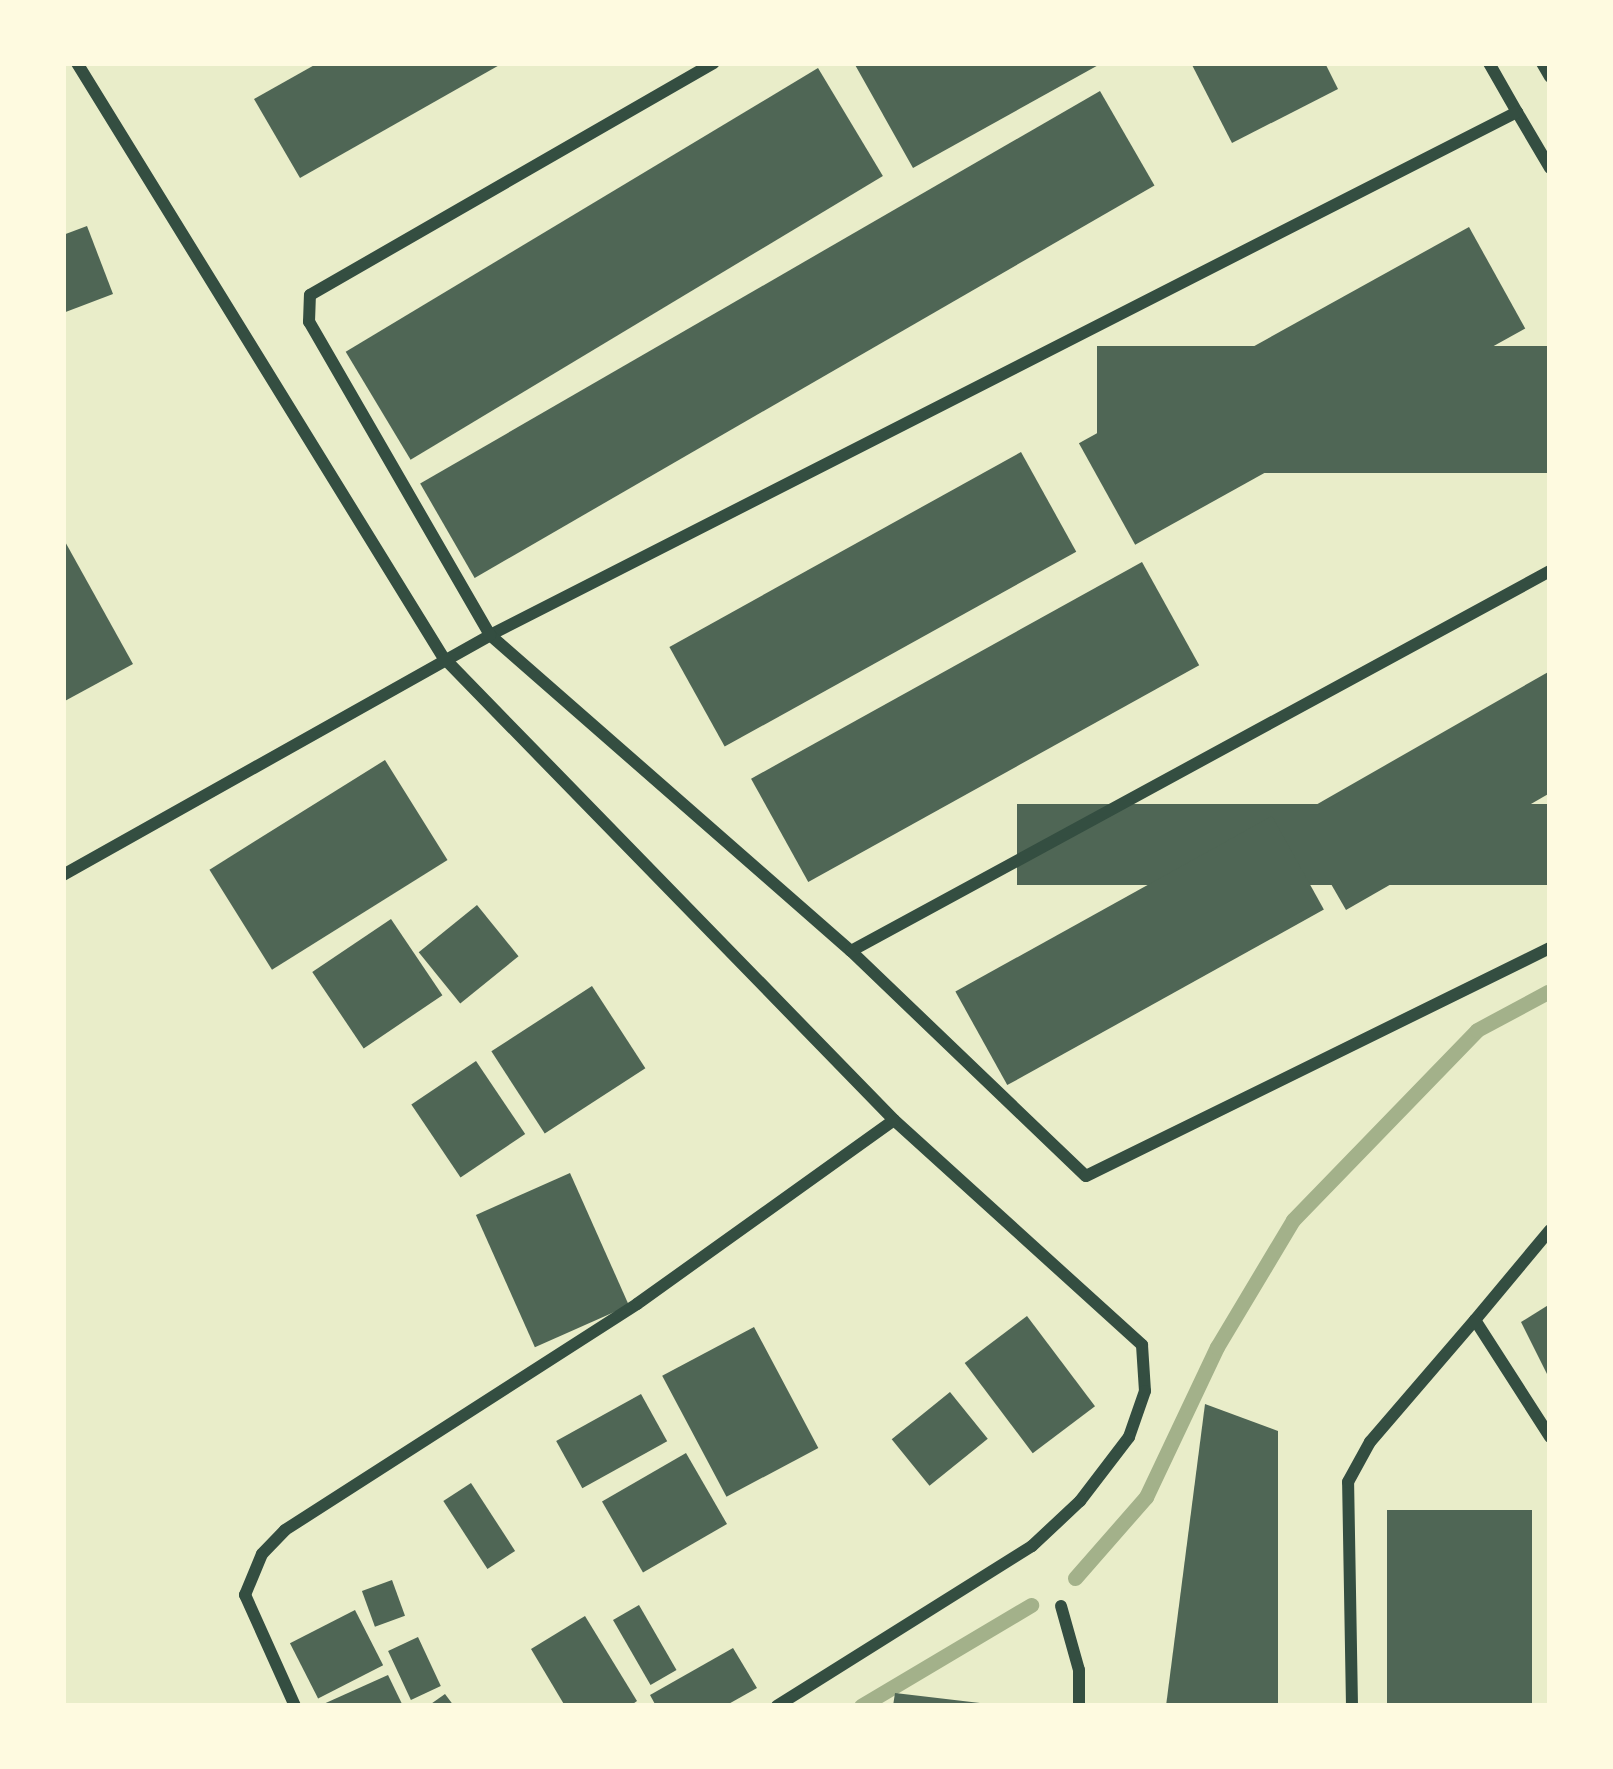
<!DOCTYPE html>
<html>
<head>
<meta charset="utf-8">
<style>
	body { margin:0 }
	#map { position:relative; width:1613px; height:1769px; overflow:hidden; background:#e9edc9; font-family:Karla,sans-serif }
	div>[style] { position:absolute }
	.stream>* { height:15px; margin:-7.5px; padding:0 7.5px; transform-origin:7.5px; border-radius:7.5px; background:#a3b18a }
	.building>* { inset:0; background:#4f6655; transform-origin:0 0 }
	.minor>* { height:12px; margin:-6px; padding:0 6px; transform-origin:6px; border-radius:6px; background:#344e41 }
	span { translate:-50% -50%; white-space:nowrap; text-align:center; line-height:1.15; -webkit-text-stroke:9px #fefae0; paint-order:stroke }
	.frame { position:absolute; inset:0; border:66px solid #fefae0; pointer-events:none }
</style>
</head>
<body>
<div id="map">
	<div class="stream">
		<div style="left:1075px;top:1578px;width:108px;rotate:-48.8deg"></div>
		<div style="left:1146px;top:1497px;width:166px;rotate:-64.7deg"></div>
		<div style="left:1217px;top:1347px;width:148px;rotate:-59.1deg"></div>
		<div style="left:1293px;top:1220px;width:264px;rotate:-45.9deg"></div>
		<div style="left:1477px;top:1030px;width:81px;rotate:-28.2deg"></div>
		<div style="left:861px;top:1706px;width:198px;rotate:-30.7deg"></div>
	</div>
	<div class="building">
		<div style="clip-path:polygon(318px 63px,503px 63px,300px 178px,254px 99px)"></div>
		<div style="clip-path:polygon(854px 63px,1102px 63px,913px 168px)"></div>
		<div style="clip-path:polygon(1191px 63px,1325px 63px,1338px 89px,1232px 143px)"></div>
		<div style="left:818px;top:68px;width:126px;height:551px;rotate:59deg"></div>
		<div style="left:1100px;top:91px;width:109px;height:785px;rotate:60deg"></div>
		<div style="clip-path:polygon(87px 226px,113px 294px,63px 313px,63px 235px)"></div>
		<div style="left:1469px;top:227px;width:116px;height:446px;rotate:61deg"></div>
		<div style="left:1550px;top:346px;width:127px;height:453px;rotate:90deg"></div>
		<div style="left:1021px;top:452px;width:114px;height:402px;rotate:61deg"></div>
		<div style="clip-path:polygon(63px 538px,133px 664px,63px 702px)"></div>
		<div style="left:1142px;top:562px;width:118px;height:447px;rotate:61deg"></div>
		<div style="clip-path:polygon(1550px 671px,1550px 793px,1346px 910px,1293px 818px)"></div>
		<div style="left:385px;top:760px;width:118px;height:207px;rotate:58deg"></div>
		<div style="left:1550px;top:804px;width:81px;height:533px;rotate:90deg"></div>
		<div style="left:1272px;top:816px;width:107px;height:362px;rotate:61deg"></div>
		<div style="left:477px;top:905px;width:66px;height:75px;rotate:51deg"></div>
		<div style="left:391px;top:919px;width:92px;height:95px;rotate:56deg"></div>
		<div style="left:592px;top:986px;width:98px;height:120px;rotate:57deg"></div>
		<div style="left:476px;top:1061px;width:88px;height:78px;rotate:56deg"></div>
		<div style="left:570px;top:1173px;width:145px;height:103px;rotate:66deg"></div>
		<div style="clip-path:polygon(1550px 1304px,1550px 1380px,1521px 1322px)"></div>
		<div style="left:1027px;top:1316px;width:113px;height:78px;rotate:53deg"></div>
		<div style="left:754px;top:1327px;width:137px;height:104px;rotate:62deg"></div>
		<div style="left:950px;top:1392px;width:60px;height:75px;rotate:51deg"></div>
		<div style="left:641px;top:1394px;width:54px;height:97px;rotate:61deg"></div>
		<div style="clip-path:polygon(1205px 1404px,1278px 1431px,1278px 1706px,1166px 1706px)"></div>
		<div style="left:686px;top:1453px;width:82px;height:97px;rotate:60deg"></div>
		<div style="left:471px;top:1483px;width:81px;height:33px;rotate:57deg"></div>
		<div style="left:1532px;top:1510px;width:196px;height:145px;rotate:90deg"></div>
		<div style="left:392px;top:1580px;width:38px;height:32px;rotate:70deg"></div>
		<div style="left:639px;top:1605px;width:75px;height:30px;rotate:60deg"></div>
		<div style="left:355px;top:1610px;width:62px;height:73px;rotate:63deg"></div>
		<div style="clip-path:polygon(585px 1616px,637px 1701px,630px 1706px,565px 1706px,531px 1649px)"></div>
		<div style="left:418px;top:1637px;width:54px;height:33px;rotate:65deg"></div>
		<div style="clip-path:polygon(733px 1648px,757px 1688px,725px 1706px,656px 1706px,650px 1695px)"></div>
		<div style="clip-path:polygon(388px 1675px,403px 1706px,319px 1706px)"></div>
		<div style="clip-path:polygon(895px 1693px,980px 1703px,980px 1706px,893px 1706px)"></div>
		<div style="clip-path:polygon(445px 1694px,454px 1706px,428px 1706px)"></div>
	</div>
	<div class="minor">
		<div style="left:77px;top:63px;width:698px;rotate:58.36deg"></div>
		<div style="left:443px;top:657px;width:646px;rotate:45.75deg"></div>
		<div style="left:894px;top:1120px;width:335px;rotate:42.2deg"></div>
		<div style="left:1142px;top:1345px;width:46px;rotate:86.3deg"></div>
		<div style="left:1145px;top:1391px;width:49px;rotate:109.2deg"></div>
		<div style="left:1129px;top:1437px;width:81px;rotate:127.4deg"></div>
		<div style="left:1080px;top:1501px;width:66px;rotate:136.8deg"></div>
		<div style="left:1032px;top:1546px;width:301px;rotate:147.9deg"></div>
		<div style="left:1489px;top:63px;width:56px;rotate:60.3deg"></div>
		<div style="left:1542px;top:63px;width:16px;rotate:60deg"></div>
		<div style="left:1550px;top:168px;width:65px;rotate:-120.5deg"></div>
		<div style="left:1517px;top:112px;width:1153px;rotate:153.01deg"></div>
		<div style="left:490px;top:635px;width:480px;rotate:41.2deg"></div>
		<div style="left:851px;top:951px;width:325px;rotate:43.8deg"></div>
		<div style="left:1086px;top:1176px;width:517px;rotate:-26.17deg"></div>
		<div style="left:63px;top:875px;width:490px;rotate:-29.3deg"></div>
		<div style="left:490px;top:635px;width:362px;rotate:-120deg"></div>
		<div style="left:309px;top:322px;width:27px;rotate:-88deg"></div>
		<div style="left:310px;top:295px;width:466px;rotate:-29.9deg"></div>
		<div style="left:851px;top:951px;width:796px;rotate:-28.53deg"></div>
		<div style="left:1550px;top:1230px;width:117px;rotate:129.8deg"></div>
		<div style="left:1475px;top:1320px;width:139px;rotate:57.3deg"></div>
		<div style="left:1061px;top:1606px;width:66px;rotate:74.3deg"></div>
		<div style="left:1079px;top:1670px;width:36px;rotate:90deg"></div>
		<div style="left:295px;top:1706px;width:122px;rotate:-114.2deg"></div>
		<div style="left:245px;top:1595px;width:44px;rotate:-67.5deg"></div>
		<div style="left:262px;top:1554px;width:33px;rotate:-46deg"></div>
		<div style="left:285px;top:1530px;width:418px;rotate:-32.7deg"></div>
		<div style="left:637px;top:1304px;width:316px;rotate:-35.6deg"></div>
		<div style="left:1352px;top:1706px;width:224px;rotate:-91deg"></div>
		<div style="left:1348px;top:1482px;width:46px;rotate:-61.2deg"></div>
		<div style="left:1370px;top:1442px;width:161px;rotate:-49.3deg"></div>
	</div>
	<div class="frame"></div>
</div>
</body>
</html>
